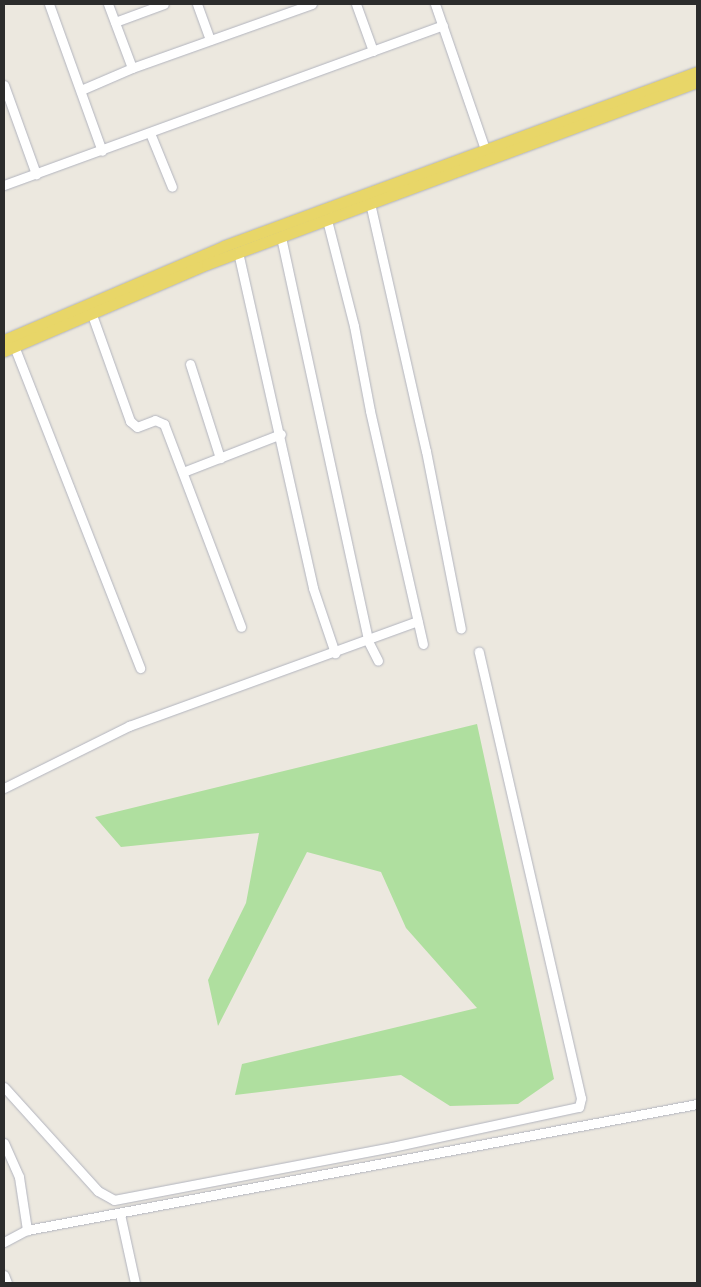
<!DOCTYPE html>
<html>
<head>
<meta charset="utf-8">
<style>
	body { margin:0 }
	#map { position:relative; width:701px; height:1287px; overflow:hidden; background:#ece8df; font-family:Poppins,sans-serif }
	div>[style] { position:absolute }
	.green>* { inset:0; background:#afdf9f }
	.roads { filter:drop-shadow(0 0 1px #b2b4be) drop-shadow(0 0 1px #b2b4be) }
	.minor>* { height:9px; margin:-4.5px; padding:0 4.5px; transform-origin:4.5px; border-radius:4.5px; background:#fff }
	.major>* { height:11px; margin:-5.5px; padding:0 5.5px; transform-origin:5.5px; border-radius:5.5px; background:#e8d668 }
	span { translate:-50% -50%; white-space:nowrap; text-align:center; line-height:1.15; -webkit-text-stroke:5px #fff; paint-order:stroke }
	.frame { position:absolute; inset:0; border:5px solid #2c2c2c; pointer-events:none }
</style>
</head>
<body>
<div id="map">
	<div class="green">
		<div style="clip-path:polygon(477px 724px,554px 1079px,518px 1104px,450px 1106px,401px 1075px,235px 1095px,242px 1064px,477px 1008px,406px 928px,381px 872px,307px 852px,218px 1026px,208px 980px,246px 903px,259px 833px,121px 847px,95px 817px)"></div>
	</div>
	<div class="roads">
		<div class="minor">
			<div style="left:49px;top:4px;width:156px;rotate:70.2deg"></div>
			<div style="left:108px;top:4px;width:68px;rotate:69.4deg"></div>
			<div style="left:197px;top:4px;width:38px;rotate:70deg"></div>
			<div style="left:356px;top:4px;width:50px;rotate:70.1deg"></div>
			<div style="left:435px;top:4px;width:160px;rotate:71deg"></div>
			<div style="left:115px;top:22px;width:52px;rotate:-20.2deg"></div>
			<div style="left:4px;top:85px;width:95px;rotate:70.2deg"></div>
			<div style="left:81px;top:90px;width:56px;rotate:-23.3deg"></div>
			<div style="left:132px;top:68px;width:191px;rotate:-19.6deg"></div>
			<div style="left:150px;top:133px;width:58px;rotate:67.8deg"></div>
			<div style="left:4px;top:185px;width:467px;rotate:-20deg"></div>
			<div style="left:370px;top:203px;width:254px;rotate:77.3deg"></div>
			<div style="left:426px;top:451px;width:181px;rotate:78.9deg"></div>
			<div style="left:327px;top:220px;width:109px;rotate:75.7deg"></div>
			<div style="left:354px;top:326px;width:86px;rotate:79.3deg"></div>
			<div style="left:370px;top:411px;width:239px;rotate:77.2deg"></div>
			<div style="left:281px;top:237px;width:413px;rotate:77.8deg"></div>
			<div style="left:368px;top:641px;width:22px;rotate:63deg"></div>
			<div style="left:238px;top:252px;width:344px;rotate:77.4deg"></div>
			<div style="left:313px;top:588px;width:69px;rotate:71.3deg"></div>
			<div style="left:91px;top:312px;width:116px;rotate:70.3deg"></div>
			<div style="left:130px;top:421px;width:9px;rotate:41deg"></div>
			<div style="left:137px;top:427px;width:19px;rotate:-21deg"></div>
			<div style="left:155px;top:420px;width:10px;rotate:24deg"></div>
			<div style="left:164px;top:424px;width:217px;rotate:69.2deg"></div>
			<div style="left:14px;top:346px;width:346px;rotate:68.6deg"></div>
			<div style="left:190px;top:364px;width:99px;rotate:72.3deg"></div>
			<div style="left:183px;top:472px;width:105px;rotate:-21.2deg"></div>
			<div style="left:4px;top:788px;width:140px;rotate:-26.4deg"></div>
			<div style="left:129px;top:726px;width:307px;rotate:-20deg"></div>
			<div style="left:4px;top:1087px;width:140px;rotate:47.9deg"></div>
			<div style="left:98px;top:1191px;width:18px;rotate:29deg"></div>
			<div style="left:114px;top:1200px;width:283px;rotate:-10.8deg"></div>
			<div style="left:392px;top:1147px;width:191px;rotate:-12.1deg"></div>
			<div style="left:579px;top:1107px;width:9px;rotate:-77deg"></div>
			<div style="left:581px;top:1098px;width:458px;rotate:-102.9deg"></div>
			<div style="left:4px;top:1143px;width:37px;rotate:66deg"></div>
			<div style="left:19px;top:1177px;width:54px;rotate:81.4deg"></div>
			<div style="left:120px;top:1214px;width:71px;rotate:77.7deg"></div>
			<div style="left:4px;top:1242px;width:26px;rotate:-28deg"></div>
			<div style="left:27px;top:1230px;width:682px;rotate:-10.65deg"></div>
			<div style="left:4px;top:1275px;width:9px;rotate:69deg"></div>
		</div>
		<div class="major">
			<div style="left:4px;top:340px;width:239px;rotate:-23.1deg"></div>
			<div style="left:224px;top:246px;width:504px;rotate:-20.2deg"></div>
			<div style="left:4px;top:351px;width:221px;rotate:-23.2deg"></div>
			<div style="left:207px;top:264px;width:523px;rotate:-20.38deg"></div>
		</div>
	</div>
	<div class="frame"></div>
</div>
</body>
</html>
